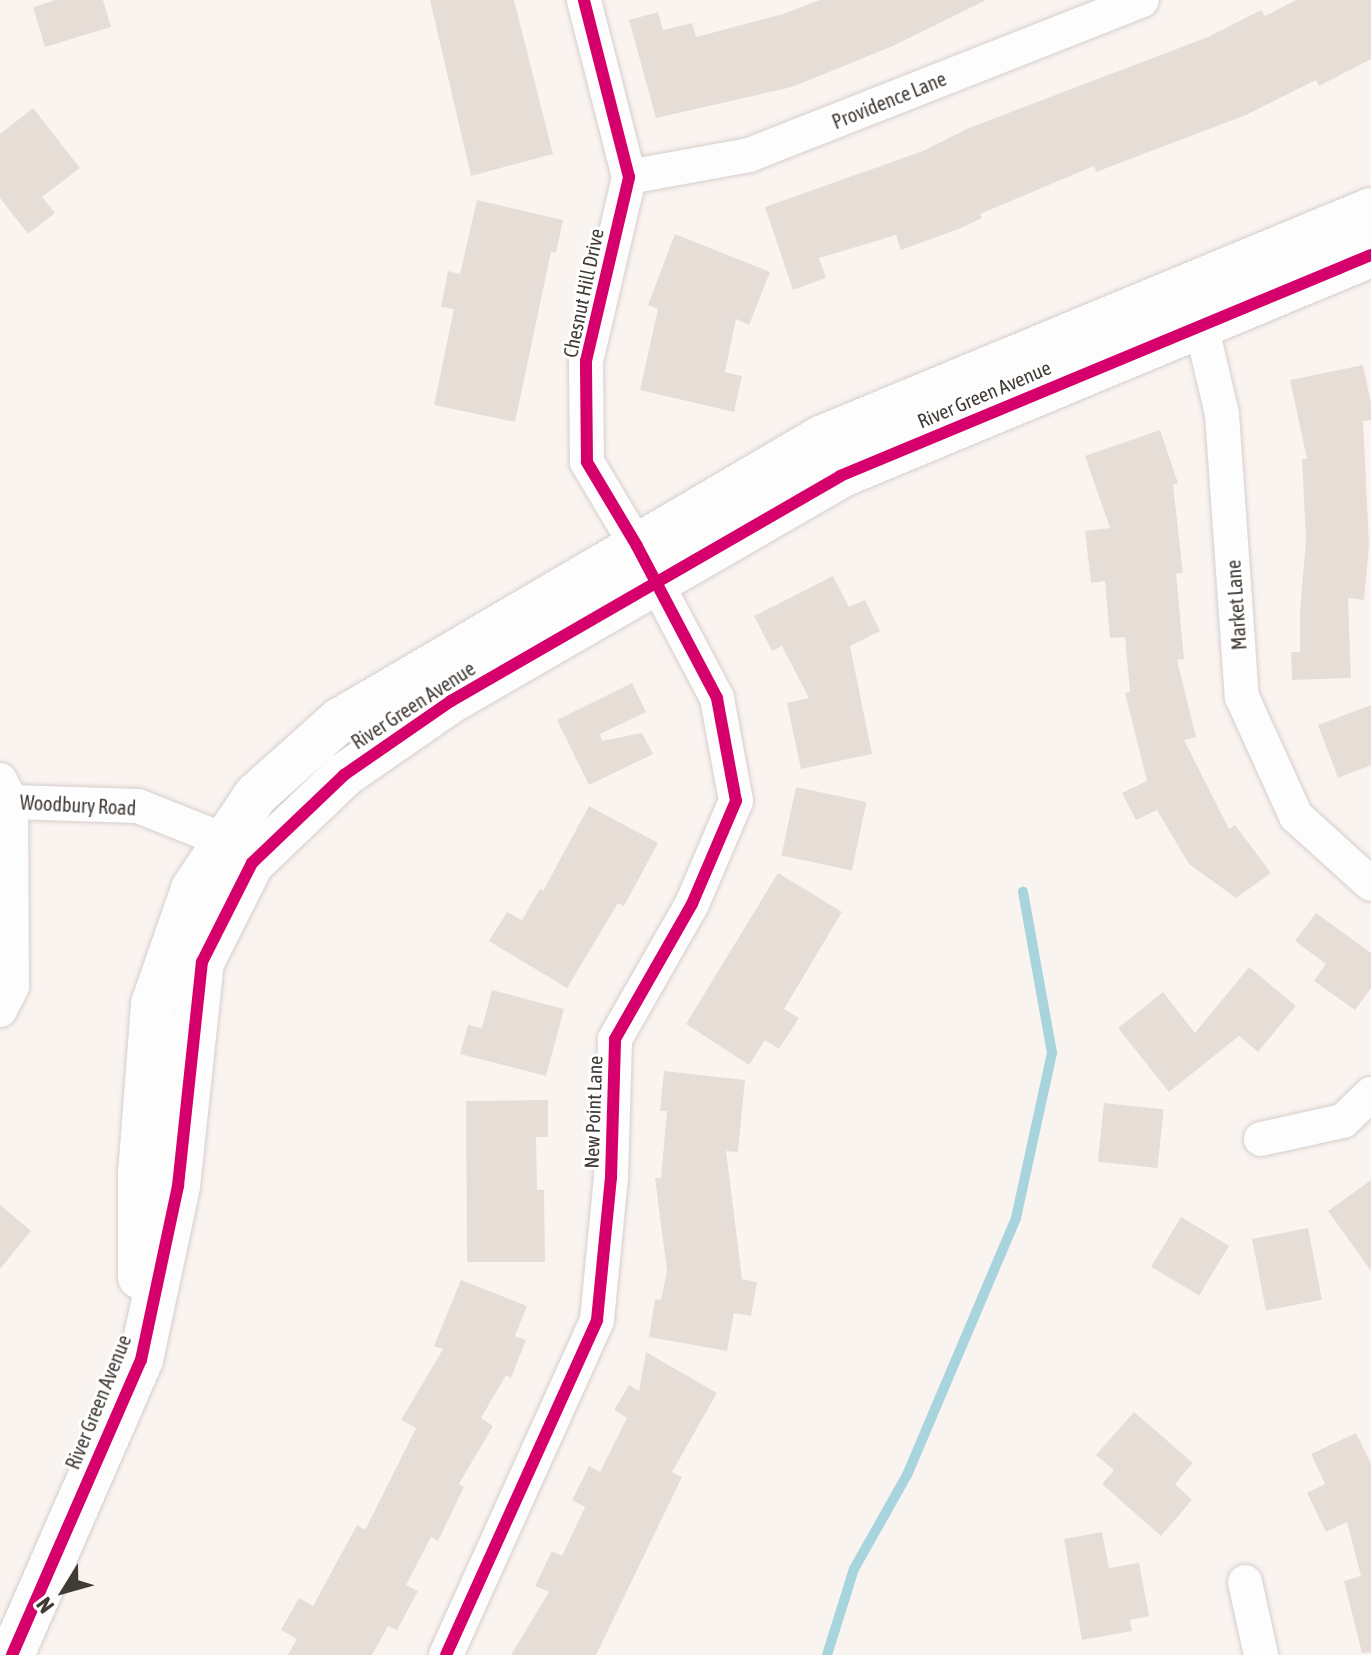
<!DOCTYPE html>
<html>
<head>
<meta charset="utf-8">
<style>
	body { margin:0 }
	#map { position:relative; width:1371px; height:1655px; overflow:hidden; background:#faf4f1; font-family:"Asap Condensed",sans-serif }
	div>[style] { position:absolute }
	.stream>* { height:10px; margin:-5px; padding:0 5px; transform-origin:5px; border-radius:5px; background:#a8d4dd }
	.building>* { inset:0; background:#e7ddd7; transform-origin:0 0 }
	.roads { filter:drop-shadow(0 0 2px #d5cfcc) drop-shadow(0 0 2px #d5cfcc) }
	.street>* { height:34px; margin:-17px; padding:0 17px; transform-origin:17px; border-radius:17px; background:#fefdfd }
	.secondary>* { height:44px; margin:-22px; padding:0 22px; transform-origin:22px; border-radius:22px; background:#fefdfd }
	.cycleway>* { height:12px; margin:-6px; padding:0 6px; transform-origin:6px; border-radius:6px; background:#d6006c }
	span { translate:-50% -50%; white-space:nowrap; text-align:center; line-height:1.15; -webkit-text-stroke:6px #fff; paint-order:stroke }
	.street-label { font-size:20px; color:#413b36 }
	.north { position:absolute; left:24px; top:1551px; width:80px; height:80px; -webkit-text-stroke:6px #fff; paint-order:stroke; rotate:233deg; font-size:22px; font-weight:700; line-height:32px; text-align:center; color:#413b36 }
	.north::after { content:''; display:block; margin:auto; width:28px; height:36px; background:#413b36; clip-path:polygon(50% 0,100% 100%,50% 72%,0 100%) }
</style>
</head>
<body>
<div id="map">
	<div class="stream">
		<div style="left:827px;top:1655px;width:90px;rotate:-72.6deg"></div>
		<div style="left:854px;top:1569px;width:108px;rotate:-60.6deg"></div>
		<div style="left:907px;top:1475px;width:279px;rotate:-67deg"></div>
		<div style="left:1016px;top:1218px;width:169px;rotate:-77.7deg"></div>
		<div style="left:1052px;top:1053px;width:164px;rotate:-100.2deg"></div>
	</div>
	<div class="building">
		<div style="clip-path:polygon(56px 0,103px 0,111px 27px,45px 47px,33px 7px)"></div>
		<div style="clip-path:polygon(430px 0,514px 0,553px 154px,471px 176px)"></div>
		<div style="clip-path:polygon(820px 0,986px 0,893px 46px,792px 87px,656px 118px,629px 20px,658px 12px,663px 30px,692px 23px,696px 37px,783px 14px)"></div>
		<div style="clip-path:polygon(1296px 0,1371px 0,1371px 59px,1319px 86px,1316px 80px,1246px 115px,1096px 172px,1094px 166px,980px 214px,982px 218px,961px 228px,901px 250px,896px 235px,819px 258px,826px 278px,793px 290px,765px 207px,923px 151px,969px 128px,1208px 37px,1261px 10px,1265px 16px)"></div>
		<div style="clip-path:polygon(33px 108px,80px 168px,42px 197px,55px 213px,28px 234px,0 198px,0 134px)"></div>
		<div style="clip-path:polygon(477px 200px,563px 220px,556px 253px,551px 252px,515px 422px,434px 405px,454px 309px,441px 307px,448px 271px,460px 274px)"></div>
		<div style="clip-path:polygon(675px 234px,770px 272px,749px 325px,736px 319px,725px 372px,742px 376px,734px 412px,640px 390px,658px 309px,648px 305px)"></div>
		<div style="clip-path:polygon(1363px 365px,1371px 403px,1371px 420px,1363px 421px,1369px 545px,1364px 600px,1348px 598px,1351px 678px,1292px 680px,1291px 652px,1300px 652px,1300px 612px,1306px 540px,1302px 459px,1307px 459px,1290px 380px)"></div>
		<div style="clip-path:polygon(1160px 430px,1178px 483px,1173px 485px,1183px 573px,1176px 574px,1184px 659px,1177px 660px,1196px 737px,1184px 740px,1229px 829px,1235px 825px,1271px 873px,1236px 898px,1189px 864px,1157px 810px,1136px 820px,1122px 793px,1147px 781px,1125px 693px,1130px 692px,1125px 637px,1110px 638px,1105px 581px,1091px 583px,1085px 531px,1110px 528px,1085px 456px)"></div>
		<div style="clip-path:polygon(833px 576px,849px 607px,865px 600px,880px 631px,850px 646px,872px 754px,801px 769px,787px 703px,809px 698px,782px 646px,772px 651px,754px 616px)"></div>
		<div style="clip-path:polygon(632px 683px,646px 712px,600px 734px,602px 741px,642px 733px,653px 754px,589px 785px,557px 720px)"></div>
		<div style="clip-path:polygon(1371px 705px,1371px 765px,1338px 778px,1318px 725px)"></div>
		<div style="left:796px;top:787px;width:72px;height:70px;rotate:12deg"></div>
		<div style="clip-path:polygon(589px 806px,658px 843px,624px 906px,618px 903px,567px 988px,489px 941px,507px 912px,522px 920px,540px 889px,543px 891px)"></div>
		<div style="clip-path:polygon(778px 873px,842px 912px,784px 1009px,799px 1018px,779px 1049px,765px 1040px,749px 1065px,686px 1024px)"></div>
		<div style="clip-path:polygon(1316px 913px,1371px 953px,1371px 988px,1355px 1010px,1314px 981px,1326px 964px,1295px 941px)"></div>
		<div style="clip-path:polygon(1249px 967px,1296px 1006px,1258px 1052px,1239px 1036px,1169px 1092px,1118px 1028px,1163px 992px,1195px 1033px)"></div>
		<div style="clip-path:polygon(492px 990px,564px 1009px,546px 1076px,460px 1054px,468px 1025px,482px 1028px)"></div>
		<div style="clip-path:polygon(664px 1071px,745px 1080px,738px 1152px,726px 1151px,742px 1279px,757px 1282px,751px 1316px,734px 1313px,727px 1351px,649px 1337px,655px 1299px,661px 1300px,667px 1271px,655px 1178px,661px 1178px,667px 1111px,660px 1111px)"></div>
		<div style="clip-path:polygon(548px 1100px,548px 1137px,536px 1137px,537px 1190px,544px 1190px,545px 1262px,467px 1262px,466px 1101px)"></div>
		<div style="left:1104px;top:1103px;width:60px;height:59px;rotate:6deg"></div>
		<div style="clip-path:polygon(1371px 1180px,1371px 1271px,1328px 1211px)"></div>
		<div style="clip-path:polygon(0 1205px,31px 1231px,0 1269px)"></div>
		<div style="left:1181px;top:1217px;width:56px;height:58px;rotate:31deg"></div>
		<div style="left:1308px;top:1228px;width:73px;height:57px;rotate:79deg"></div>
		<div style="clip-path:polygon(461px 1280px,527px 1306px,515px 1336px,526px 1340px,511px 1378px,506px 1375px,481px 1418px,493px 1426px,459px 1484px,464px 1487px,438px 1541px,431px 1537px,406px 1585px,418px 1591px,397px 1630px,388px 1626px,372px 1655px,288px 1655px,297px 1639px,281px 1630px,299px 1598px,313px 1606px,357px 1525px,365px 1530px,416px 1428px,401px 1420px,443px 1349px,434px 1346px)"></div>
		<div style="clip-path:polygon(646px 1352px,717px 1393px,672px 1472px,682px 1477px,596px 1655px,511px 1655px,549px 1592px,535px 1586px,552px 1551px,562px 1556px,585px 1507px,572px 1500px,589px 1466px,600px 1472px,627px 1418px,614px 1410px,629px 1385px,639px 1391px)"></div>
		<div style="clip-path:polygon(1134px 1412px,1193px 1463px,1175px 1484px,1192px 1500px,1161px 1536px,1102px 1484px,1114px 1470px,1096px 1455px)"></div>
		<div style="clip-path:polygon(1356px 1433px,1371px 1464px,1371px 1652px,1362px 1653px,1344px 1581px,1361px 1576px,1347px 1522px,1326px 1532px,1307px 1493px,1325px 1484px,1311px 1454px)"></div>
		<div style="clip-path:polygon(1102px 1532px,1109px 1568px,1139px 1563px,1149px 1616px,1130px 1620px,1132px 1631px,1082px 1640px,1064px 1539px)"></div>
	</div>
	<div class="roads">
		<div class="street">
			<div style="left:629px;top:177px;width:122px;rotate:-10.4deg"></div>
			<div style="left:749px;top:155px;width:422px;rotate:-21.5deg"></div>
			<div style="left:1192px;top:303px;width:24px;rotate:68deg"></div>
			<div style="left:1201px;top:325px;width:91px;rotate:76.7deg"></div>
			<div style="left:1222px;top:414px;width:284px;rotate:86deg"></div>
			<div style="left:1242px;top:697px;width:131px;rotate:65.6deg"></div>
			<div style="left:1296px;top:816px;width:101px;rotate:42.2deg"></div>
			<div style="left:0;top:780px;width:25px;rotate:63deg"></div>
			<div style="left:11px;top:802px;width:127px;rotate:1.8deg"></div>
			<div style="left:138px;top:806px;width:95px;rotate:21.7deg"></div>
			<div style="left:226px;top:841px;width:21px;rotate:41deg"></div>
			<div style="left:0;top:1010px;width:27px;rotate:-63deg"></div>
			<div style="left:12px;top:986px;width:184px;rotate:-90.3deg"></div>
			<div style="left:1261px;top:1139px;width:84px;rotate:-12.4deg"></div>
			<div style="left:1343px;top:1121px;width:39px;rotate:-44deg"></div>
			<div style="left:1245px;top:1582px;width:75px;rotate:77.6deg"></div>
			<div style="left:446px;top:1655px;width:367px;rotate:-65.7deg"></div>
			<div style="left:597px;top:1320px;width:144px;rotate:-84.4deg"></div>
			<div style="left:611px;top:1177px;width:138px;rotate:-88.3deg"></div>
			<div style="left:615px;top:1039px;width:155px;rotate:-60.3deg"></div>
			<div style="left:692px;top:904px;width:112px;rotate:-66.9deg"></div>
			<div style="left:736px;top:801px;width:105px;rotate:-100.5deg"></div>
			<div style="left:717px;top:698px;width:172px;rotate:-117.8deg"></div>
			<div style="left:637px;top:546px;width:98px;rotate:-120.8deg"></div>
			<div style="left:587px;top:462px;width:101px;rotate:-90.6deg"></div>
			<div style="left:586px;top:361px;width:189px;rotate:-76.8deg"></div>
			<div style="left:629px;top:177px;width:183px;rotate:-104.3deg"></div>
		</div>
		<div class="secondary">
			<div style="left:140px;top:1277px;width:103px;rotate:-90deg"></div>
			<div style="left:140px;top:1174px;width:170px;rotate:-85.6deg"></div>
			<div style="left:153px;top:1004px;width:122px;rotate:-70.8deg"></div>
			<div style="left:193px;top:889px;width:113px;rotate:-56.2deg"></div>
			<div style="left:256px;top:795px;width:113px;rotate:-41.8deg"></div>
			<div style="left:340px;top:720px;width:558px;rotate:-30.38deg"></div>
			<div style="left:821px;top:438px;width:595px;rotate:-22.52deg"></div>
			<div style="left:12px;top:1655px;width:322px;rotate:-66.4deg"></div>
			<div style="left:141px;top:1360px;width:178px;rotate:-78deg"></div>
			<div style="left:178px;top:1186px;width:225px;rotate:-83.9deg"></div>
			<div style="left:202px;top:962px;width:111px;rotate:-63.2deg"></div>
			<div style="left:252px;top:863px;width:127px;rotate:-43.7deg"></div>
			<div style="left:344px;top:775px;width:130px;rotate:-34.7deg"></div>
			<div style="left:451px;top:701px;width:449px;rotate:-30deg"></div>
			<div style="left:840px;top:476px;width:575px;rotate:-22.6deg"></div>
		</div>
	</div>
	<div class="cycleway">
		<div style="left:12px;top:1655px;width:322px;rotate:-66.4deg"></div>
		<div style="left:141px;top:1360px;width:178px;rotate:-78deg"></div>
		<div style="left:178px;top:1186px;width:225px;rotate:-83.9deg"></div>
		<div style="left:202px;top:962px;width:111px;rotate:-63.2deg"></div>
		<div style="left:252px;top:863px;width:127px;rotate:-43.7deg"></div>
		<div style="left:344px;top:775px;width:130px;rotate:-34.7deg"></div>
		<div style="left:451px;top:701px;width:449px;rotate:-30deg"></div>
		<div style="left:840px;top:476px;width:575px;rotate:-22.6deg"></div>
		<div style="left:446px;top:1655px;width:367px;rotate:-65.7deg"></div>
		<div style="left:597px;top:1320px;width:144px;rotate:-84.4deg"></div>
		<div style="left:611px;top:1177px;width:138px;rotate:-88.3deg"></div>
		<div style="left:615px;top:1039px;width:155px;rotate:-60.3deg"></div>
		<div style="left:692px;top:904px;width:112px;rotate:-66.9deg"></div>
		<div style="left:736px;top:801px;width:105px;rotate:-100.5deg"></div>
		<div style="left:717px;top:698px;width:172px;rotate:-117.8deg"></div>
		<div style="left:637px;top:546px;width:98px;rotate:-120.8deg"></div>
		<div style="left:587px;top:462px;width:101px;rotate:-90.6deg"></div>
		<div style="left:586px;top:361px;width:189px;rotate:-76.8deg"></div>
		<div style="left:629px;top:177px;width:183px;rotate:-104.3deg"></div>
	</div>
	<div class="street-label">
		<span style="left:889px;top:100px;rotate:-22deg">Providence Lane</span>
		<span style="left:583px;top:293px;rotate:-78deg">Chesnut Hill Drive</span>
		<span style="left:984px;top:394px;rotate:-23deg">River Green Avenue</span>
		<span style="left:1236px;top:605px;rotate:-94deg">Market Lane</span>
		<span style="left:413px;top:705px;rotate:-33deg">River Green Avenue</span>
		<span style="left:78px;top:805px;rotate:3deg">Woodbury Road</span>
		<span style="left:593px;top:1112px;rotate:-88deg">New Point Lane</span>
		<span style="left:98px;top:1402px;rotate:-68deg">River Green Avenue</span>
	</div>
	<div class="north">N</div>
</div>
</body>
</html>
